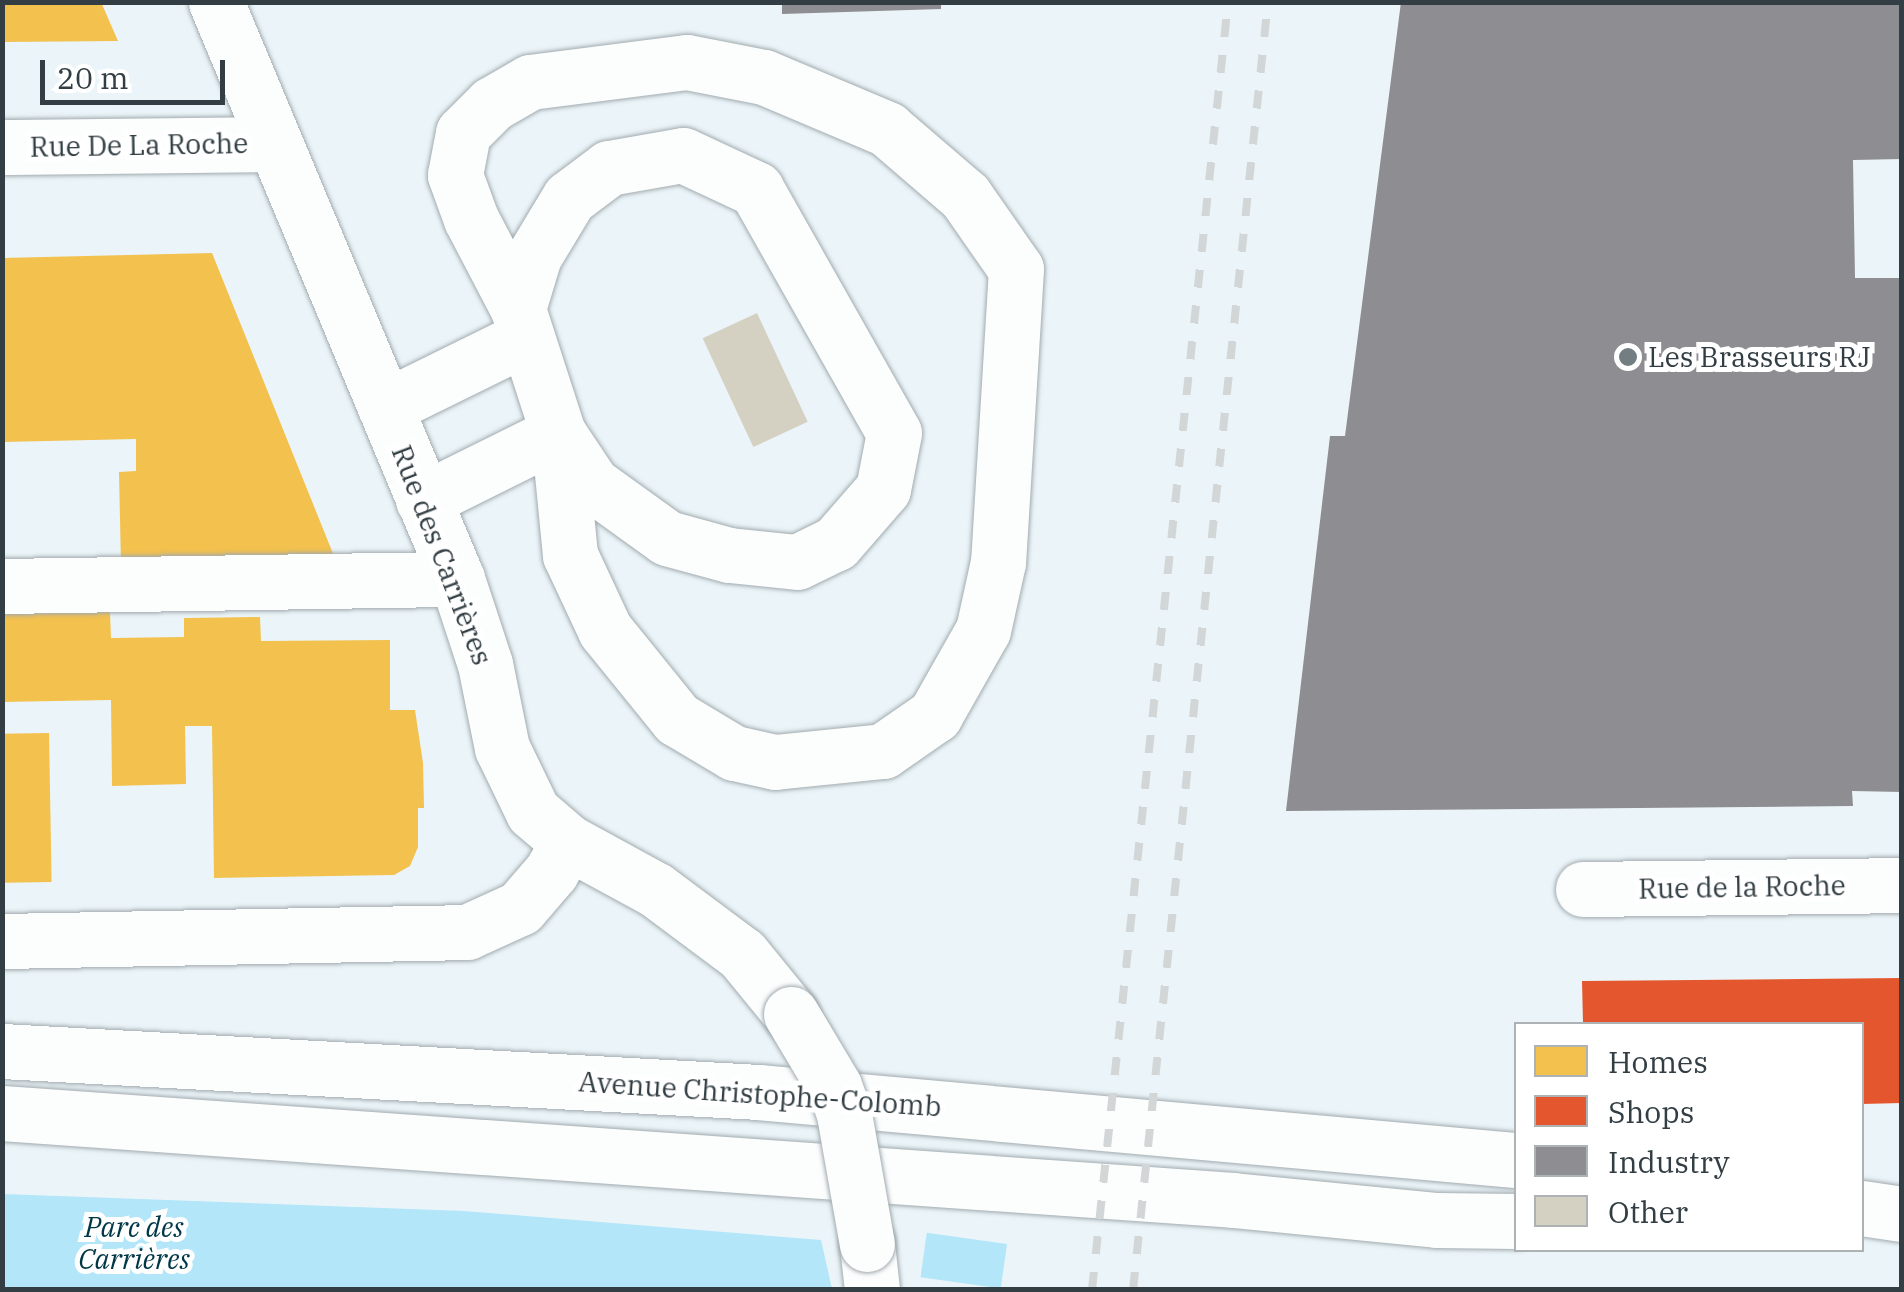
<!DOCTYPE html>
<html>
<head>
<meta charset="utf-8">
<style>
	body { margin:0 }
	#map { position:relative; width:1904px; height:1292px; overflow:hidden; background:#ebf5f9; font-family:"IBM Plex Serif",serif }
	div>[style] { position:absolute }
	.green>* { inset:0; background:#b2e6f8; transform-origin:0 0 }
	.homes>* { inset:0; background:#f2c14e; transform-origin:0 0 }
	.shops>* { inset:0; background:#e4572e }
	.industry>* { inset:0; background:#8d8d92 }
	.building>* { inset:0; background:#d5d1c2; transform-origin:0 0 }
	.roads { filter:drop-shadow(0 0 2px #a2abaf) drop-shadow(0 0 2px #a2abaf) }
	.minor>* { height:55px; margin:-27.5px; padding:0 27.5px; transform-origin:27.5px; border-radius:27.5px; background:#fcfefe }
	.major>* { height:55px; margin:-27.5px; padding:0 27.5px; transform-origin:27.5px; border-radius:27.5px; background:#fcfefe }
	.rail>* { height:8px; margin-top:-4px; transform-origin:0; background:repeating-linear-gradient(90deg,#d2d6d6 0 18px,transparent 0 36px) }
	.bridges { filter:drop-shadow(0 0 2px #a2abaf) drop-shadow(0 0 2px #a2abaf) }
	.minor-bridge>* { height:55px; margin:-27.5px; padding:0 27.5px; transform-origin:27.5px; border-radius:27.5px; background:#fcfefe }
	.dots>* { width:28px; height:28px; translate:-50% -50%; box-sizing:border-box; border:5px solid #fff; border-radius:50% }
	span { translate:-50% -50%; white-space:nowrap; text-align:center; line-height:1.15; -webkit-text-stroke:10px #fff; paint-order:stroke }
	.street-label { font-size:28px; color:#323e43 }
	.poi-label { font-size:28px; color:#323e43 }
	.left { translate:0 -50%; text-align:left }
	.park-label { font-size:28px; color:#003747; font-style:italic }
	.frame { position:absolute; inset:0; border:5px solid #323e43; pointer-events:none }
	.legend { position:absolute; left:1514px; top:1022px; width:350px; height:230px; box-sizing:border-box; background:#fff; border:2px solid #adb2b4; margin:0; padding:12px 18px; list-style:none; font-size:30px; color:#323e43 }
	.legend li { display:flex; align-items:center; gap:20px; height:50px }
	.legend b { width:50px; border:2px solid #adb2b4 }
	.scale { position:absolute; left:40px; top:60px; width:185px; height:45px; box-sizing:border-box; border:5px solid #323e43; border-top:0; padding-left:12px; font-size:30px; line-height:35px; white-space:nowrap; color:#323e43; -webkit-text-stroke:8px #fff; paint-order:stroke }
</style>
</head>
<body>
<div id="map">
	<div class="green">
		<div style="clip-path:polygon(3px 1194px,464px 1211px,821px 1240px,832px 1289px,3px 1289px)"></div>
		<div style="left:1007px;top:1244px;width:45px;height:81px;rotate:98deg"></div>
	</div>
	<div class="homes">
		<div style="clip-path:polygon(2px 2px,101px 2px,118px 41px,2px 42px)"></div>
		<div style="clip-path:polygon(212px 253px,336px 561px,121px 566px,119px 472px,136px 471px,136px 439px,2px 442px,2px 258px)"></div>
		<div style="clip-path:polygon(110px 612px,111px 638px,184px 637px,184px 618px,260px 617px,261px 641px,390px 640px,390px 710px,415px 710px,423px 763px,424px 808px,418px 808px,418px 847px,410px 866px,394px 875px,214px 878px,212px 726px,185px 726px,186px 784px,112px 786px,111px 700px,2px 702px,2px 614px)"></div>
		<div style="left:49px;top:733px;width:149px;height:47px;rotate:89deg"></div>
	</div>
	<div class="shops">
		<div style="clip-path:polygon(1902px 978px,1902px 1103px,1862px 1104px,1862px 1024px,1583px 1024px,1582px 981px)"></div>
	</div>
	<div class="industry">
		<div style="clip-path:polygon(782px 2px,941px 2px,941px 9px,782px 14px)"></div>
		<div style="clip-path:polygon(1401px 2px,1902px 2px,1902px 159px,1853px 160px,1855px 278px,1902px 278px,1902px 792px,1852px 791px,1853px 806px,1286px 811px,1330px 436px,1345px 436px)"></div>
	</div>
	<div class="building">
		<div style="left:757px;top:313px;width:120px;height:60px;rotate:65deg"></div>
	</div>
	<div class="roads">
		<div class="minor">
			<div style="left:216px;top:2px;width:625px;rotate:67.33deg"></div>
			<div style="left:457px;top:579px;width:89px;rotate:71.8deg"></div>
			<div style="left:485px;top:664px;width:86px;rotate:78.6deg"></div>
			<div style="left:502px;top:748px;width:71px;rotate:64.2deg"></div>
			<div style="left:533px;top:812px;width:46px;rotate:40.6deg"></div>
			<div style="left:568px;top:842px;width:100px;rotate:28.6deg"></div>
			<div style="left:656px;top:890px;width:107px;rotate:36.7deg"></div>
			<div style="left:742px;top:954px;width:77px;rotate:50.8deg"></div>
			<div style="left:2px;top:147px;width:273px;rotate:-0.6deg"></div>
			<div style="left:518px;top:309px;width:102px;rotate:-117.6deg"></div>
			<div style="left:471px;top:219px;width:47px;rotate:-110deg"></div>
			<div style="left:455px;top:175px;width:43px;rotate:-79.2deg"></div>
			<div style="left:463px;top:133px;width:41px;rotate:-45deg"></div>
			<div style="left:492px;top:104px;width:44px;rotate:-30.1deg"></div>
			<div style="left:530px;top:82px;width:158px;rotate:-7.3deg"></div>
			<div style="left:687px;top:62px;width:78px;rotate:11deg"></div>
			<div style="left:764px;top:77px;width:134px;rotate:22.9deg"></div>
			<div style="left:887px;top:129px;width:103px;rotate:40.7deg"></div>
			<div style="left:965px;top:196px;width:89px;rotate:55.1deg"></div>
			<div style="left:1016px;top:269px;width:294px;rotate:93.5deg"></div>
			<div style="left:998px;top:562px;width:70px;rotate:102.4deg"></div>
			<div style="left:983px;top:630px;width:98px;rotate:119.5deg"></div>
			<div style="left:935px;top:715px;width:63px;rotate:145.3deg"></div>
			<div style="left:883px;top:751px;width:109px;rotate:174.2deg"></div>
			<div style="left:775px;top:762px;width:42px;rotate:-167.6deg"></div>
			<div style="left:734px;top:753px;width:66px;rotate:-149.2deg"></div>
			<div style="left:677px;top:719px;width:114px;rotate:-129deg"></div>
			<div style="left:605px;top:630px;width:83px;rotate:-115deg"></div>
			<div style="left:570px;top:555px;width:123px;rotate:-95.6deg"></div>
			<div style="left:558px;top:433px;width:130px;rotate:-107.9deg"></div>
			<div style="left:518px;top:309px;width:55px;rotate:-73.2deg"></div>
			<div style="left:534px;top:256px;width:68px;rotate:-58.9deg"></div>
			<div style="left:569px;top:198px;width:50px;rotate:-36.9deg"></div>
			<div style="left:609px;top:168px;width:75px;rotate:-10deg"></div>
			<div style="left:683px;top:155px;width:81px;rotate:25deg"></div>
			<div style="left:756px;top:189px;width:280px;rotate:60.5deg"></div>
			<div style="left:894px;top:433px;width:57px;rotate:101.1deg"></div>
			<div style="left:883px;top:489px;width:72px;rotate:131deg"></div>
			<div style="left:836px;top:543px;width:43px;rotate:154deg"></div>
			<div style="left:797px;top:562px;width:68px;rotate:-174.1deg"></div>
			<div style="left:729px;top:555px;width:64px;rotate:-164.7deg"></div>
			<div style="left:667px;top:538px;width:92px;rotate:-144.2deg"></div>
			<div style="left:592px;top:484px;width:61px;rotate:-123.7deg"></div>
			<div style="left:385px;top:407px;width:158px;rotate:-26.2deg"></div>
			<div style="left:423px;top:500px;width:151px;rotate:-26.4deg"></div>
			<div style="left:2px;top:586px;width:455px;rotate:-0.9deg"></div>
			<div style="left:1583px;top:889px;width:319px;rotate:-0.7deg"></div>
			<div style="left:2px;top:941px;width:465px;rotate:-1.1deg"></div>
			<div style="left:467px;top:932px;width:58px;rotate:-24.4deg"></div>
			<div style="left:520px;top:908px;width:48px;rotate:-49.3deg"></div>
			<div style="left:551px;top:872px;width:34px;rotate:-60deg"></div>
			<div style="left:867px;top:1244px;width:46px;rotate:83.8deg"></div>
		</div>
		<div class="major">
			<div style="left:2px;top:1051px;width:757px;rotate:3.1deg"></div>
			<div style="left:758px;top:1092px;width:761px;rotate:5.13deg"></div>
			<div style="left:2px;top:1113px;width:1234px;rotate:4.04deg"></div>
			<div style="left:1233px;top:1200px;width:205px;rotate:5.6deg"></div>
			<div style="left:1437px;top:1220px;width:79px;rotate:0.7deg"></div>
			<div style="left:1862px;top:1208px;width:40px;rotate:8.5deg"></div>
		</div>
	</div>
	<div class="rail">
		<div style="left:1092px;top:1290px;width:1295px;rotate:-83.97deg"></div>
		<div style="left:1133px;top:1290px;width:1295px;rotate:-84.02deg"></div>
	</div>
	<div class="bridges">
		<div class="minor-bridge">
			<div style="left:791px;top:1014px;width:84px;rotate:59.2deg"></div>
			<div style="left:834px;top:1086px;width:30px;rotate:70deg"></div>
			<div style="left:844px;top:1114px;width:132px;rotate:80deg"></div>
		</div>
	</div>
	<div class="dots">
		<div style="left:1628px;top:357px;background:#737e83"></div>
	</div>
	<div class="street-label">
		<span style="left:139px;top:145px;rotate:-1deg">Rue De La Roche</span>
		<span style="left:442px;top:555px;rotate:69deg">Rue des Carrières</span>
		<span style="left:1742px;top:887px;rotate:-1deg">Rue de la Roche</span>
		<span style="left:760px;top:1094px;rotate:4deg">Avenue Christophe-Colomb</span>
	</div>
	<div class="poi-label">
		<span class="left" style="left:1648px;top:357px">Les Brasseurs RJ</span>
	</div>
	<div class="park-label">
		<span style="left:134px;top:1243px">Parc des<br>Carrières</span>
	</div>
	<div class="frame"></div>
	<ul class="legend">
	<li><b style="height:28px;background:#f2c14e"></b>Homes</li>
	<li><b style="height:28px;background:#e4572e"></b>Shops</li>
	<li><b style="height:28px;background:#8d8d92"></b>Industry</li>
	<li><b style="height:28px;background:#d5d1c2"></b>Other</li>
	</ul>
	<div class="scale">20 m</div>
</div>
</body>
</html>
